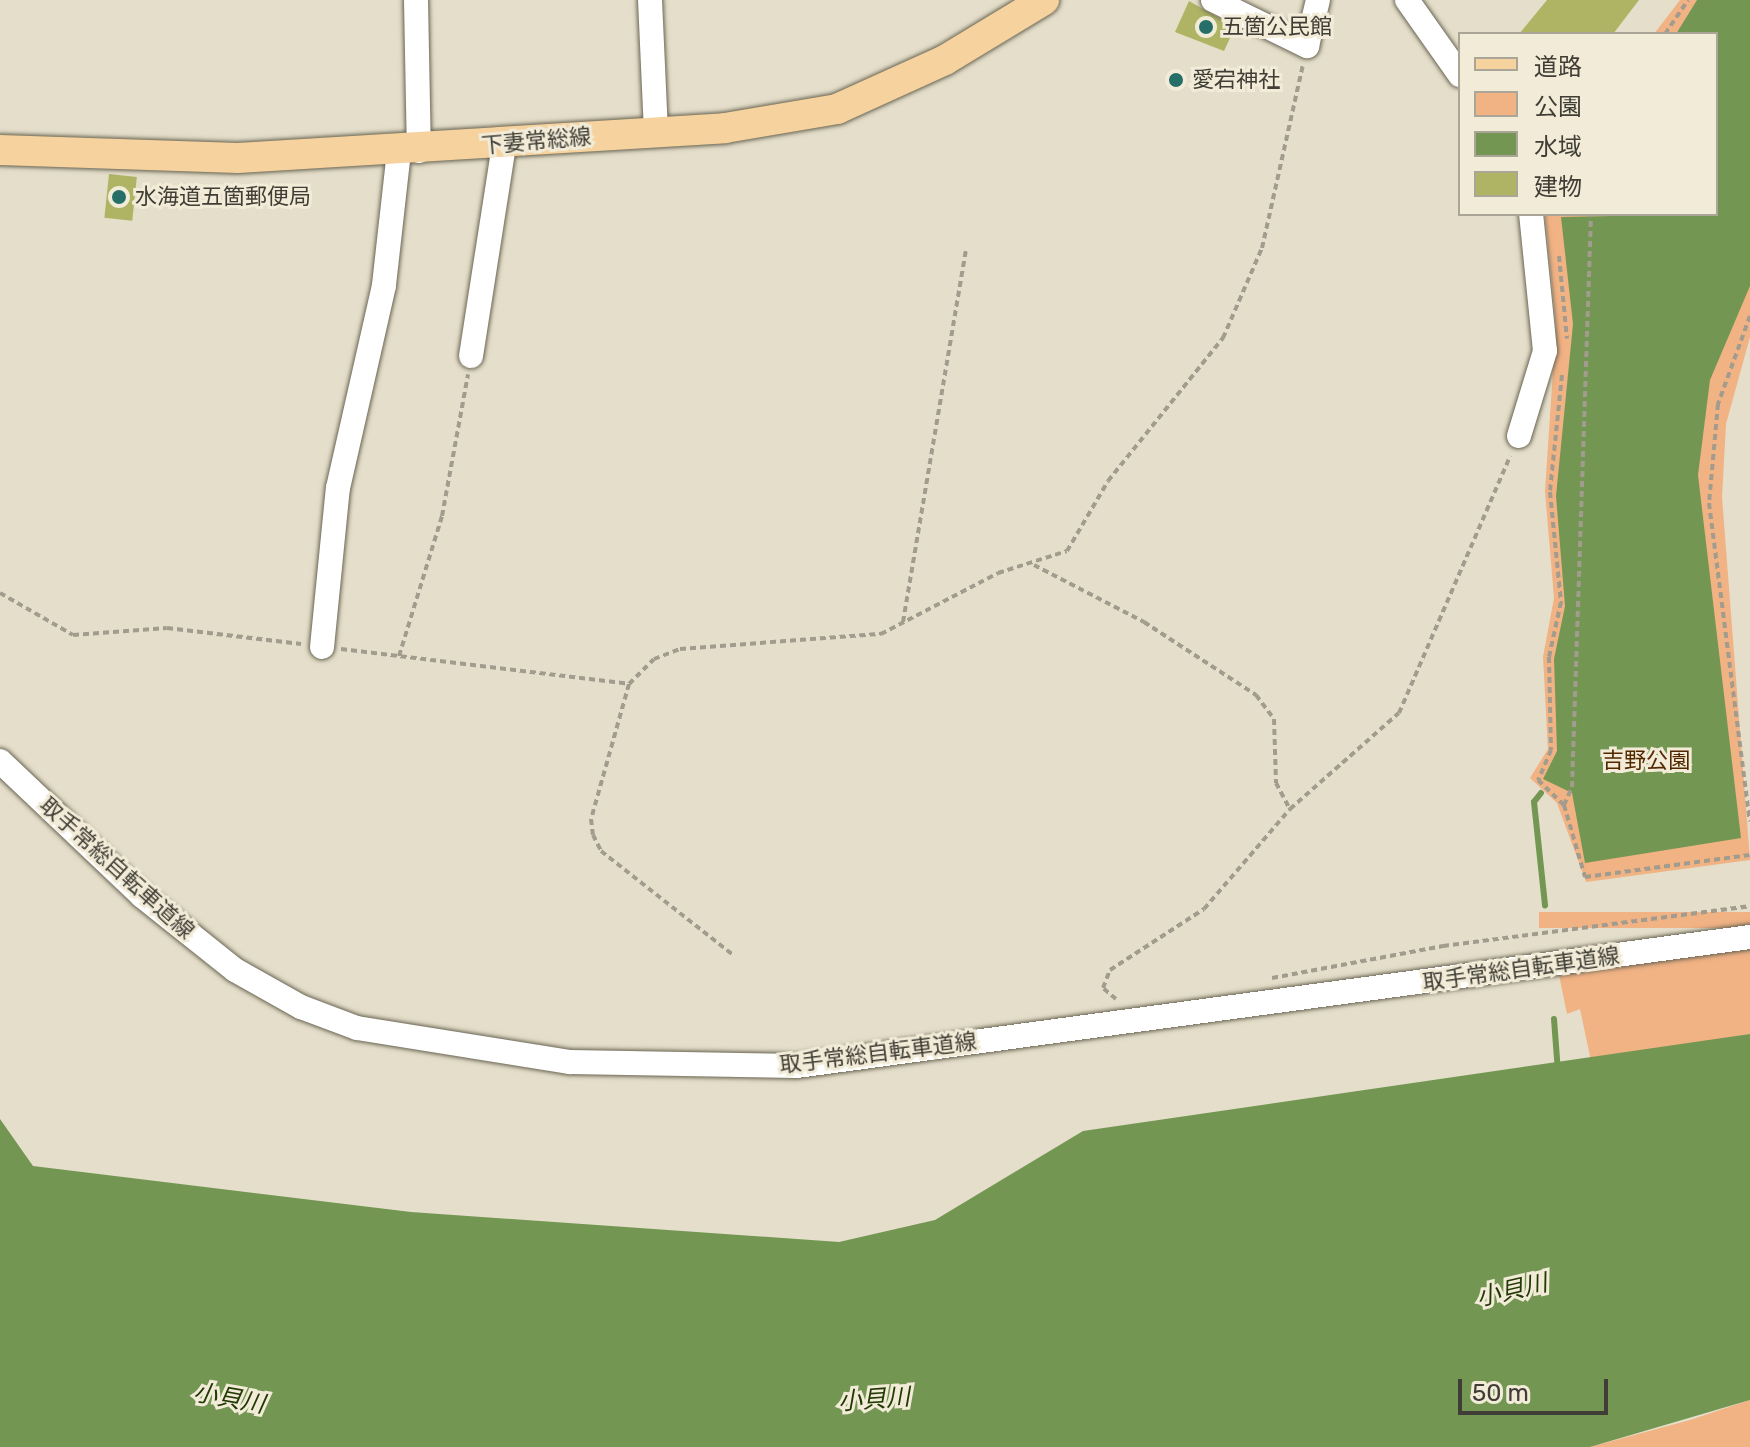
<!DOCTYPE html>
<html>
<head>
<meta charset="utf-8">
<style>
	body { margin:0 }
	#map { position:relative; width:1750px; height:1447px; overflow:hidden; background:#e4deca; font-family:Rubik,"Noto Sans JP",sans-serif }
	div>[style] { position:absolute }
	.green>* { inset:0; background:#f1b284; transform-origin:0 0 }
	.water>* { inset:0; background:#739752 }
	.stream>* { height:6px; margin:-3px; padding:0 3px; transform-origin:3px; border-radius:3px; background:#739752 }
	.building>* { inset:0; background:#aeb464; transform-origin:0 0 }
	.path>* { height:4px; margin-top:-2px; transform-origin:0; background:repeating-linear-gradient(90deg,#a19c8d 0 6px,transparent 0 10px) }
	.roads { filter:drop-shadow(0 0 2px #6a6553) drop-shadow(0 0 2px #6a6553) }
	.minor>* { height:24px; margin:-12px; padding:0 12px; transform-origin:12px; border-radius:12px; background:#fff }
	.major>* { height:30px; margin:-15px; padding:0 15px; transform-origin:15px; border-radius:15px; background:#f5d29e }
	.dots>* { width:22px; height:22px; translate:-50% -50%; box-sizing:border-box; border:4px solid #f1ebd7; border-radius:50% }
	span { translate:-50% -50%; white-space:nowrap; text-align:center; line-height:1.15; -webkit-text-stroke:6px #f1ebd7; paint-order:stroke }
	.poi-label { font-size:22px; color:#3f3d35 }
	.left { translate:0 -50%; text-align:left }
	.street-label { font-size:22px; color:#3f3d35 }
	.park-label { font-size:22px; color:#532800 }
	.water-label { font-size:24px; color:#223904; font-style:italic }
	.legend { position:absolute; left:1458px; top:32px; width:260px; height:184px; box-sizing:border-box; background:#f1ebd7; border:2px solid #aaa596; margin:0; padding:10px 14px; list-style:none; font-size:24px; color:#3f3d35 }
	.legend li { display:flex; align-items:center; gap:16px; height:40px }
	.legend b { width:40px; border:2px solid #aaa596 }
	.scale { position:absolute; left:1458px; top:1379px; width:150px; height:36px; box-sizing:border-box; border:4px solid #3f3d35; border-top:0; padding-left:10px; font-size:24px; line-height:28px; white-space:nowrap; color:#3f3d35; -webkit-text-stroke:6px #f1ebd7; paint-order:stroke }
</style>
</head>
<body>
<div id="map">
	<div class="green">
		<div style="clip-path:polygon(1680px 0,1750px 0,1750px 337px,1726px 424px,1722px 497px,1750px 860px,1586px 882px,1557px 803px,1530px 778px,1548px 749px,1543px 657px,1554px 598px,1545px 491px,1556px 326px,1545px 214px,1716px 214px,1716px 34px,1654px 34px)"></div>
		<div style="left:1750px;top:912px;width:16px;height:211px;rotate:90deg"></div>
		<div style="clip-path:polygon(1750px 942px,1750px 1034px,1591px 1061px,1580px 1009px,1567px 1014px,1558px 970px)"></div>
		<div style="clip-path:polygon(1750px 1400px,1750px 1447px,1590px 1447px,1690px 1420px)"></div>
	</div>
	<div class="water">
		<div style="clip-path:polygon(1697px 0,1750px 0,1750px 286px,1710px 380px,1698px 475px,1741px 838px,1585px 863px,1572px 793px,1543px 779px,1557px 751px,1554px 659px,1565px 606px,1556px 496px,1573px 324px,1561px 217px,1716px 214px,1716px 34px,1676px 34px)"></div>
		<div style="clip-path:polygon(1750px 1034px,1750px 1400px,1590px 1447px,0 1447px,0 1119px,33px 1166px,411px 1212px,839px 1242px,935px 1220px,1083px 1131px)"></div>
	</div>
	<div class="stream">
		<div style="left:1541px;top:793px;width:11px;rotate:128deg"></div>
		<div style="left:1534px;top:802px;width:104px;rotate:83.9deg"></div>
		<div style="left:1554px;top:1019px;width:53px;rotate:85.7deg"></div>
	</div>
	<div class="building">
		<div style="clip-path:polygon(1547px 0,1639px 0,1613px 34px,1519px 34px)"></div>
		<div style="clip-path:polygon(1189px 1px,1235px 27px,1224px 51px,1175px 32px)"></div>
		<div style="left:109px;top:174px;width:28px;height:44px;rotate:6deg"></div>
	</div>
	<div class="path">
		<div style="left:1665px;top:34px;width:41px;rotate:-55.9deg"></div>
		<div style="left:1559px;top:256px;width:83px;rotate:84.5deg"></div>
		<div style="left:1750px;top:316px;width:94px;rotate:110deg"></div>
		<div style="left:1718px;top:404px;width:99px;rotate:95.2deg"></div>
		<div style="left:1709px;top:503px;width:321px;rotate:82.7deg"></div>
		<div style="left:1562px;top:375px;width:118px;rotate:95.9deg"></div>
		<div style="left:1550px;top:492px;width:111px;rotate:84.3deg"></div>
		<div style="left:1561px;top:602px;width:56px;rotate:102.3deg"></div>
		<div style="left:1549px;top:657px;width:93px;rotate:88.8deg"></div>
		<div style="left:1551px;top:750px;width:33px;rotate:113deg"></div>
		<div style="left:1538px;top:780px;width:36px;rotate:44deg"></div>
		<div style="left:1564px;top:805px;width:75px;rotate:73.7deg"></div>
		<div style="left:1585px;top:877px;width:166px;rotate:-7.6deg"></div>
		<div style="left:1034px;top:565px;width:124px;rotate:27.4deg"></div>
		<div style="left:1144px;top:622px;width:134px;rotate:33.1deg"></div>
		<div style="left:1256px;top:695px;width:30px;rotate:53deg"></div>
		<div style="left:1274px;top:719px;width:64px;rotate:88.2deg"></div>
		<div style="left:1276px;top:783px;width:30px;rotate:62deg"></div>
		<div style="left:0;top:593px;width:84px;rotate:29.9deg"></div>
		<div style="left:73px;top:635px;width:94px;rotate:-4.3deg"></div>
		<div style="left:167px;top:628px;width:135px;rotate:6.8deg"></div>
		<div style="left:903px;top:622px;width:379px;rotate:-80.4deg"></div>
		<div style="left:341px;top:649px;width:290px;rotate:6.9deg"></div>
		<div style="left:629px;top:684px;width:35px;rotate:-45deg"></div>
		<div style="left:654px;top:659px;width:28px;rotate:-21deg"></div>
		<div style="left:680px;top:649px;width:202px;rotate:-4.3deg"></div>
		<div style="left:881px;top:634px;width:132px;rotate:-27.5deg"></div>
		<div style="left:998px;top:573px;width:72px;rotate:-17.7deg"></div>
		<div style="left:1067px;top:551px;width:81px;rotate:-59.6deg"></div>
		<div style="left:1108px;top:481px;width:184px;rotate:-51.2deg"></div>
		<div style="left:1223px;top:338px;width:98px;rotate:-66.6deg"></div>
		<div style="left:1262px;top:248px;width:189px;rotate:-77.4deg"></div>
		<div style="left:399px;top:656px;width:146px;rotate:-72.9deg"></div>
		<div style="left:442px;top:516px;width:144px;rotate:-79.6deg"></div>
		<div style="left:629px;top:684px;width:140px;rotate:105.7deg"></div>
		<div style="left:591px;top:819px;width:16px;rotate:83deg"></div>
		<div style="left:593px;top:835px;width:18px;rotate:63deg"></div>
		<div style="left:601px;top:851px;width:167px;rotate:38.2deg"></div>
		<div style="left:1564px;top:805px;width:20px;rotate:-66deg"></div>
		<div style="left:1572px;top:787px;width:573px;rotate:-88.1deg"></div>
		<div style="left:1272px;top:978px;width:174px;rotate:-10.6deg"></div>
		<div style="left:1443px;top:946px;width:310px;rotate:-7.4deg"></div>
		<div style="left:1116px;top:999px;width:17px;rotate:-140deg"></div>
		<div style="left:1103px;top:988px;width:19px;rotate:-69deg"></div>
		<div style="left:1110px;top:970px;width:112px;rotate:-33deg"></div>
		<div style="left:1204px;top:909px;width:132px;rotate:-49.3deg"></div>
		<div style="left:1290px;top:809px;width:145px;rotate:-41.4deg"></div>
		<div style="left:1399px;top:713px;width:280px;rotate:-66.6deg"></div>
	</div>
	<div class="roads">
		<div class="minor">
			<div style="left:416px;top:0;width:151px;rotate:88.9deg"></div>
			<div style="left:650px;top:0;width:132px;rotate:87.4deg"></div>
			<div style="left:1213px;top:0;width:105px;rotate:26.1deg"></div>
			<div style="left:1307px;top:46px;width:47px;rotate:-76.6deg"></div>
			<div style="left:1407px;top:0;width:92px;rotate:54.8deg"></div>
			<div style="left:471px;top:356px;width:214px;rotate:-81.1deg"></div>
			<div style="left:1519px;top:436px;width:89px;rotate:-73deg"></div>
			<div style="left:1545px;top:351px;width:138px;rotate:-95.8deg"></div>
			<div style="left:322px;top:647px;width:160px;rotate:-84.3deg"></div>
			<div style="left:338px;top:488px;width:208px;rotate:-77.2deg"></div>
			<div style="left:384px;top:285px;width:134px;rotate:-83.6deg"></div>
			<div style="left:0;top:761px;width:195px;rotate:43.5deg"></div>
			<div style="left:141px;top:895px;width:120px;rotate:38.6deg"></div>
			<div style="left:235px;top:970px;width:76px;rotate:29.3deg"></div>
			<div style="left:301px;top:1007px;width:60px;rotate:20.6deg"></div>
			<div style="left:357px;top:1028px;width:216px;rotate:9.1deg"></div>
			<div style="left:570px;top:1062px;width:227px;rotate:1deg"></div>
			<div style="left:797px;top:1066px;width:962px;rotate:-7.71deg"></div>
		</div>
		<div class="major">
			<div style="left:0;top:150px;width:238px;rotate:1.9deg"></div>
			<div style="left:238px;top:158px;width:488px;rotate:-3.5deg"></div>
			<div style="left:725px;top:128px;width:114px;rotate:-9.6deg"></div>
			<div style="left:837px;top:109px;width:119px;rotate:-24.4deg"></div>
			<div style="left:945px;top:60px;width:116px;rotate:-31.2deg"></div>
		</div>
	</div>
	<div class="dots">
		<div style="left:1206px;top:27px;background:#266f69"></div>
		<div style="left:1176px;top:80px;background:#266f69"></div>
		<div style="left:119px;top:197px;background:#266f69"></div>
	</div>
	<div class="poi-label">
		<span class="left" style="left:1222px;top:27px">五箇公民館</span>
		<span class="left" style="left:1192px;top:80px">愛宕神社</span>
		<span class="left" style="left:135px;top:197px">水海道五箇郵便局</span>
	</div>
	<div class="street-label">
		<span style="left:536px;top:141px;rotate:-5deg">下妻常総線</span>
		<span style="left:117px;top:868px;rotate:42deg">取手常総自転車道線</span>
		<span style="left:1521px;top:969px;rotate:-8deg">取手常総自転車道線</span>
		<span style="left:878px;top:1053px;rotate:-7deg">取手常総自転車道線</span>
	</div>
	<div class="park-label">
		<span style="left:1646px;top:761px">吉野公園</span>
	</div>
	<div class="water-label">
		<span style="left:1512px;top:1291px;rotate:-13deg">小貝川</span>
		<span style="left:229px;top:1399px;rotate:10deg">小貝川</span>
		<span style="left:874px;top:1400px;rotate:-4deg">小貝川</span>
	</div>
	<ul class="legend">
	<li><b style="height:10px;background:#f5d29e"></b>道路</li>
	<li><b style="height:22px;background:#f1b284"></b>公園</li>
	<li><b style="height:22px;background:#739752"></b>水域</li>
	<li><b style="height:22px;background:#aeb464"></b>建物</li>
	</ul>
	<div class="scale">50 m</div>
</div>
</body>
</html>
